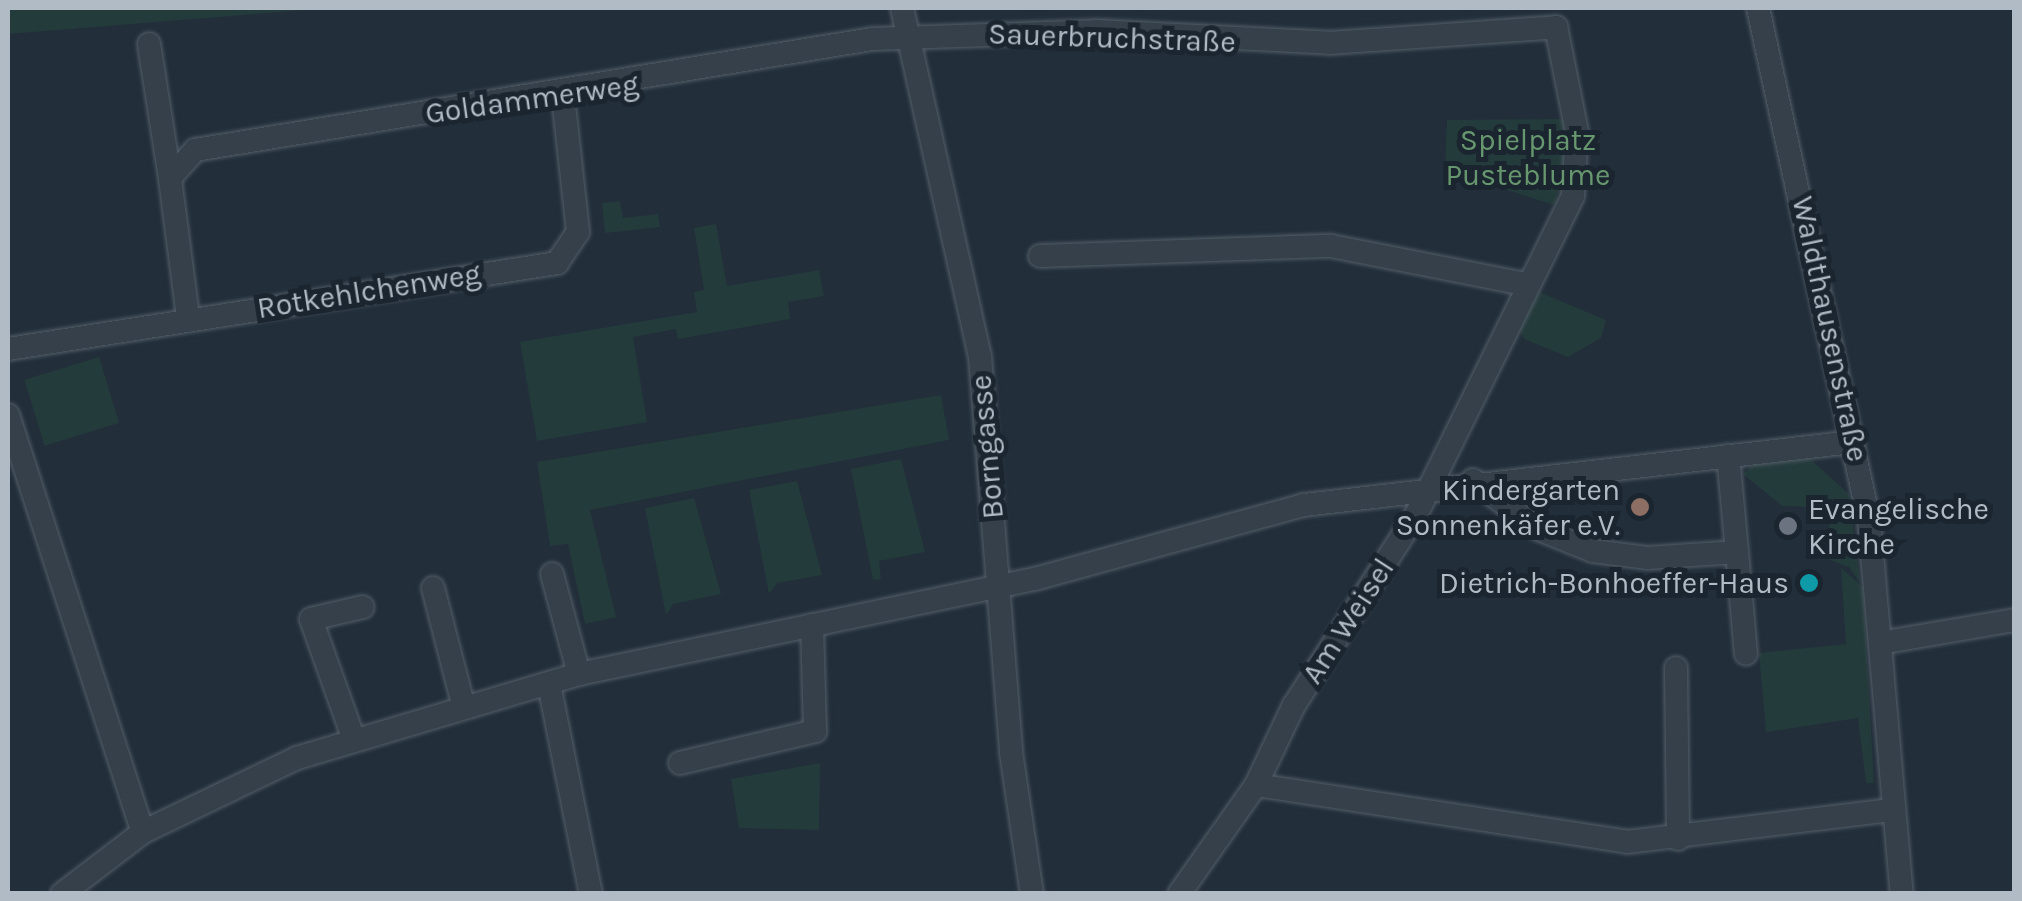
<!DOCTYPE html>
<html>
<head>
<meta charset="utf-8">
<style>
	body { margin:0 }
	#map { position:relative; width:2022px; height:901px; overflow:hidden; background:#222e3a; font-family:Karla,sans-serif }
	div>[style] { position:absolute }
	.green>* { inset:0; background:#243b3b; transform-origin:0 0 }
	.roads { filter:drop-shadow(0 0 2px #535e68) drop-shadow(0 0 2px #535e68) }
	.minor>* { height:22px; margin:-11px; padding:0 11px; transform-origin:11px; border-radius:11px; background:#35404a }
	.dots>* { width:28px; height:28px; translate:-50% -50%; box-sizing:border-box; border:5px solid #1b252f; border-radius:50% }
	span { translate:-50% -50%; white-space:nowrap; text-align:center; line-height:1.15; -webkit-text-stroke:10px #1b252f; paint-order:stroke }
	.street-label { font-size:30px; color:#b0bbc6 }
	.park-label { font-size:30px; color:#67976e }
	.poi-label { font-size:30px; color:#b0bbc6 }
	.right { translate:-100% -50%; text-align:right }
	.left { translate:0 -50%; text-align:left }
	.frame { position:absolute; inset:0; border:10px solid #b0bbc6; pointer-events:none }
</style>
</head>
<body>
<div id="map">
	<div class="green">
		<div style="clip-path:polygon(8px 8px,329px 8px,8px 34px)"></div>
		<div style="clip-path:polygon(1564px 119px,1567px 169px,1554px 205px,1445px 170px,1447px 120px)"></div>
		<div style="clip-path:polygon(620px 201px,623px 218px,658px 214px,660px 227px,605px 233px,602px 203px)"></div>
		<div style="clip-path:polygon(716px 224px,727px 286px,819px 270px,824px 296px,788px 302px,790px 319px,678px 339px,676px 329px,633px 337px,647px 422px,537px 441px,520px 342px,697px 312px,694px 292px,704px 290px,694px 228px)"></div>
		<div style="clip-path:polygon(1537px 291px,1606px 320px,1601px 338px,1568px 357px,1524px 339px,1519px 329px)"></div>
		<div style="left:99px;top:357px;width:69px;height:78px;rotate:73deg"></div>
		<div style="clip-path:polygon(941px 395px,949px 440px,590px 510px,616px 617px,585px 624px,568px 544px,550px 546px,537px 462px)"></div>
		<div style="clip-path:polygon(1809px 458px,1849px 494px,1860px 583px,1849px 567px,1820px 556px,1831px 521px,1811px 507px,1782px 506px,1743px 474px,1755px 463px)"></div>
		<div style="clip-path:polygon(901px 459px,925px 552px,879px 561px,881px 579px,873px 580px,851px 469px)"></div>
		<div style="clip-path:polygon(797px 481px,822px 575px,777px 583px,769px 594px,749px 490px)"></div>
		<div style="clip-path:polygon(694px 498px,721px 594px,673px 604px,666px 615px,645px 508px)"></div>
		<div style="clip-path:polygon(1841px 568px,1863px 587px,1874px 783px,1866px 783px,1858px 718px,1766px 732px,1759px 653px,1846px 644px)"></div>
		<div style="clip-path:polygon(820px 763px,819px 830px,739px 828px,731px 779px)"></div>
	</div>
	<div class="roads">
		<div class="minor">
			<div style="left:902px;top:8px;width:357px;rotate:77.4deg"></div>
			<div style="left:980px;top:356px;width:397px;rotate:85.5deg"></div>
			<div style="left:1011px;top:752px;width:144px;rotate:81.6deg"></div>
			<div style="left:1758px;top:8px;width:524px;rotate:77.77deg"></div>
			<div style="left:1869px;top:520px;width:375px;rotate:85deg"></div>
			<div style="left:149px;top:44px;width:136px;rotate:81.1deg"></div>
			<div style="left:1040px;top:256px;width:291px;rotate:-2deg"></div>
			<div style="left:1331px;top:246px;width:198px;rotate:11.1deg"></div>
			<div style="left:188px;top:317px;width:140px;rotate:-97.4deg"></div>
			<div style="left:170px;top:178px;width:38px;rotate:-48deg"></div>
			<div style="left:195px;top:150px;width:686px;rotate:-9.31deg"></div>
			<div style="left:872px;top:39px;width:224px;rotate:-2deg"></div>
			<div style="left:1096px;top:31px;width:234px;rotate:2.9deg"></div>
			<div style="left:1330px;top:43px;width:227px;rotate:-4deg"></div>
			<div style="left:1556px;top:27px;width:107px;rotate:78.7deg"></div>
			<div style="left:1577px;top:132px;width:64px;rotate:93.6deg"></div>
			<div style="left:1573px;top:196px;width:353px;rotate:116.2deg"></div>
			<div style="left:1417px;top:513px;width:228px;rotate:122.6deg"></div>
			<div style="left:1294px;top:705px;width:89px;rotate:115.4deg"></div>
			<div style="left:1256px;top:785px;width:133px;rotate:125.2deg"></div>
			<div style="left:8px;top:349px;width:556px;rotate:-8.9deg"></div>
			<div style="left:557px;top:263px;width:37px;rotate:-56deg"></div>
			<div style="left:578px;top:232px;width:136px;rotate:-96.3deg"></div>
			<div style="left:8px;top:415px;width:438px;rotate:72.1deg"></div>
			<div style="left:1473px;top:480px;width:79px;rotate:37.3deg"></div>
			<div style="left:1536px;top:528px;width:61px;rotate:22deg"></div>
			<div style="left:1593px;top:551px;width:54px;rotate:7.4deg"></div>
			<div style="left:1647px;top:558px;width:90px;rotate:-3.8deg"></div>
			<div style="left:1737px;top:552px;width:97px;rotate:-95.3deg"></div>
			<div style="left:1737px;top:552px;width:102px;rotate:85deg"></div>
			<div style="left:552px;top:574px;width:104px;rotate:74.9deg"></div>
			<div style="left:433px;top:588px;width:120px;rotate:75.5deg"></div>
			<div style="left:1880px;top:643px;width:136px;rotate:-9.7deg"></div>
			<div style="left:1676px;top:668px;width:171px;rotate:89.3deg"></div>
			<div style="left:549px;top:684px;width:214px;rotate:78.7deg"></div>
			<div style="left:353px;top:737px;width:125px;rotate:-109.6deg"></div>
			<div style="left:311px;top:619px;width:53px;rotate:-13deg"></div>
			<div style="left:680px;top:763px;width:139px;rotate:-13.3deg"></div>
			<div style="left:815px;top:731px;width:106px;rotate:-91.6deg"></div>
			<div style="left:1256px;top:785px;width:375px;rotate:8.7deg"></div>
			<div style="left:1627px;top:842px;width:266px;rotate:-6.9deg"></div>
			<div style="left:62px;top:894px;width:102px;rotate:-37.4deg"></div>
			<div style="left:143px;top:832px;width:171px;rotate:-25.7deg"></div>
			<div style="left:297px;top:758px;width:294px;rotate:-16.6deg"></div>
			<div style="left:579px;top:674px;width:466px;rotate:-11.8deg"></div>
			<div style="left:1035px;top:579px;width:279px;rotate:-15.4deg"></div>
			<div style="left:1304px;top:505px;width:553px;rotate:-6.55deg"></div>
		</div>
	</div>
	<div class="dots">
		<div style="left:1640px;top:507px;background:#8d6e63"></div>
		<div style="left:1788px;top:526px;background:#6b7280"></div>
		<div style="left:1809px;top:583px;background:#0f9aa8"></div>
	</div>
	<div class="street-label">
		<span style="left:1112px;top:38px;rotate:2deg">Sauerbruchstraße</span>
		<span style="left:532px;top:99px;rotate:-8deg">Goldammerweg</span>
		<span style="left:369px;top:291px;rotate:-9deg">Rotkehlchenweg</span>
		<span style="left:1830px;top:329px;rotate:78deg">Waldthausenstraße</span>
		<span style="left:987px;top:447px;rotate:-95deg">Borngasse</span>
		<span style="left:1348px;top:621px;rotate:-57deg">Am Weisel</span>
	</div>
	<div class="park-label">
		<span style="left:1528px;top:157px">Spielplatz<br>Pusteblume</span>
	</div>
	<div class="poi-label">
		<span class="right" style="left:1620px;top:507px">Kindergarten<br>Sonnenkäfer e.V.</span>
		<span class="left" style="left:1808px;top:526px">Evangelische<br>Kirche</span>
		<span class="right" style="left:1789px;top:583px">Dietrich-Bonhoeffer-Haus</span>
	</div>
	<div class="frame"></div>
</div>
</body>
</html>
